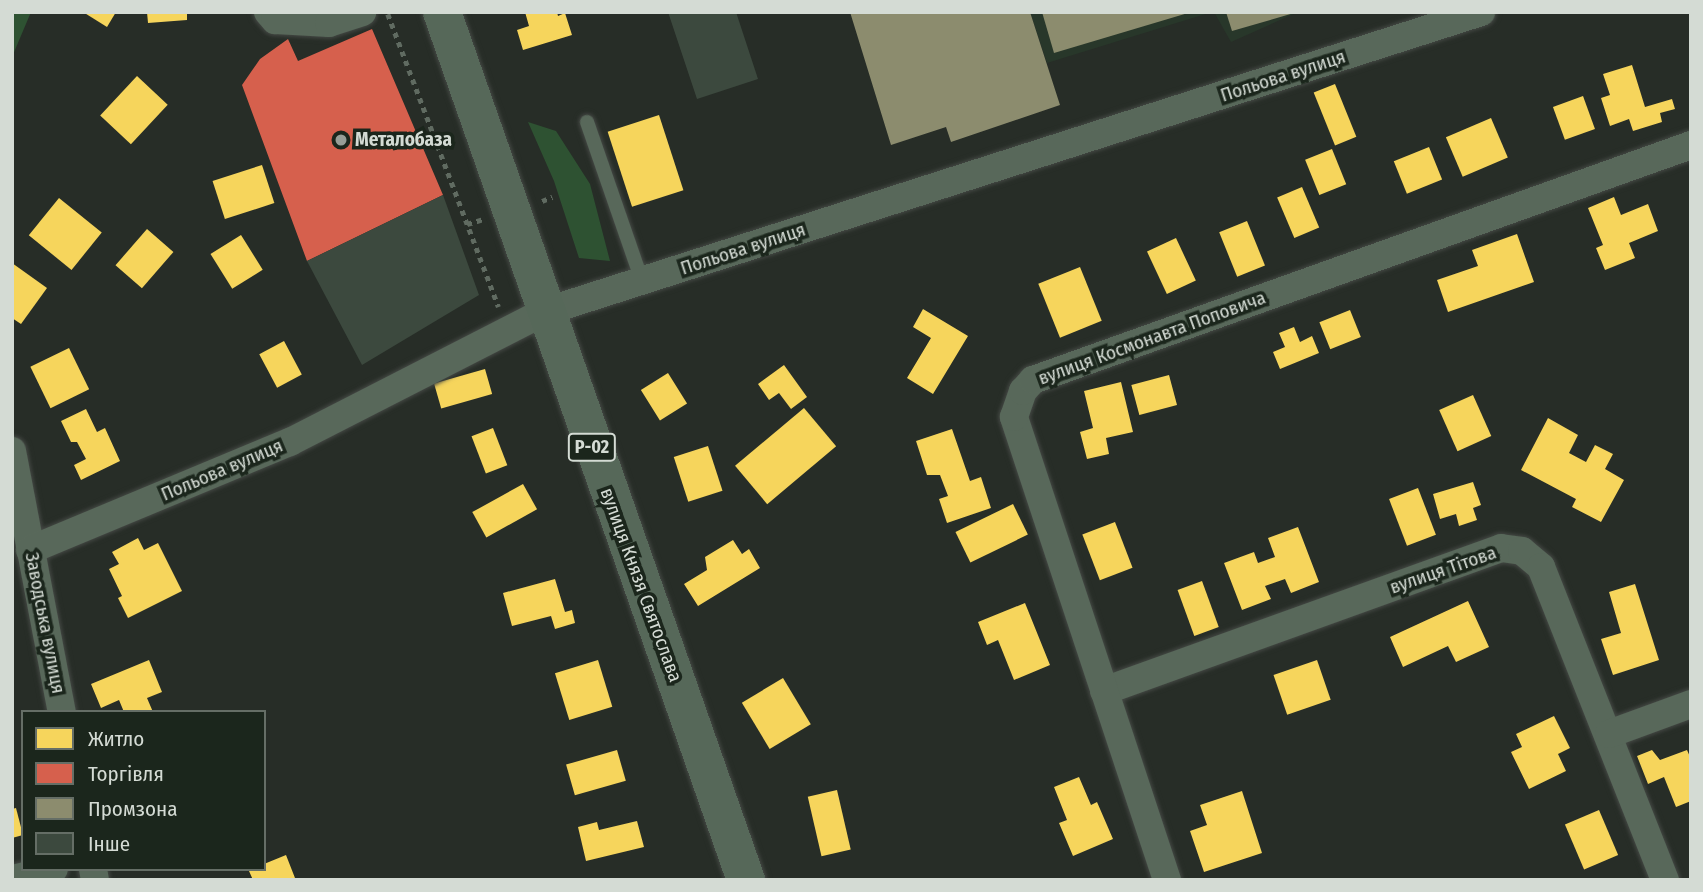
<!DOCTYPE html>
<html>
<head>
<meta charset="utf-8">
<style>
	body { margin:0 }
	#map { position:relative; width:1703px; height:892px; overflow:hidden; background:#272d27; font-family:"Fira Sans Condensed",sans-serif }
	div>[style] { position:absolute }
	.built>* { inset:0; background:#28372a }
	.green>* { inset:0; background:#2e5232 }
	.homes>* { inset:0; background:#f6d55c; transform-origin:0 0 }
	.shops>* { inset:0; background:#d6604d }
	.industry>* { inset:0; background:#8c8c6e }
	.building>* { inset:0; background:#3c493e }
	.path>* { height:4.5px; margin-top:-2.25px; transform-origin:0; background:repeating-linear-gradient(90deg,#606b61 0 5px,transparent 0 10px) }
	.roads { filter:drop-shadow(0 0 2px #444844) drop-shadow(0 0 2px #444844) }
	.service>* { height:14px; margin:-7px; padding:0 7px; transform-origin:7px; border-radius:7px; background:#58685a }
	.minor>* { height:28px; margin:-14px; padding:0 14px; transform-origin:14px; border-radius:14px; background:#58685a }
	.primary>* { height:38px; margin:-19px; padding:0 19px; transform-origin:19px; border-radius:19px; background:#566859 }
	.dots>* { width:19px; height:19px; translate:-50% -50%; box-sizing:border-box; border:4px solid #1b261c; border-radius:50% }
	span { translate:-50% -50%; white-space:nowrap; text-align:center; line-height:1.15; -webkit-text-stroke:7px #1b261c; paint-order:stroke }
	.shield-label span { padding:2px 5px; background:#1b261c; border:2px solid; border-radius:5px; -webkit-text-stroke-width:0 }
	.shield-label { font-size:18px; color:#d4dbd4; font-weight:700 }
	.street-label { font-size:19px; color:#d4dbd4 }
	.poi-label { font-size:19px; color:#d4dbd4; font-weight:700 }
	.left { translate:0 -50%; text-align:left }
	.frame { position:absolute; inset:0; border:14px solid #d4dbd4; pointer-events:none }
	.legend { position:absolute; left:21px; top:710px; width:245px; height:161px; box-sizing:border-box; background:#1b261c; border:2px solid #656e66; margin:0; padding:9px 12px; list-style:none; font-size:21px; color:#d4dbd4 }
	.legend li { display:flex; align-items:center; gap:14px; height:35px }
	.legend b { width:35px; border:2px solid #656e66 }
</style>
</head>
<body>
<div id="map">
	<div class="built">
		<div style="clip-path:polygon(1030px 12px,1212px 12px,1047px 63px)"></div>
		<div style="clip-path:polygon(1214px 12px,1298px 12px,1231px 42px)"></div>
	</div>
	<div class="green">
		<div style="clip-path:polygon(12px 12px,31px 12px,12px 57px)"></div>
		<div style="clip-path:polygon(528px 122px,556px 131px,590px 184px,610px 261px,579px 258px,554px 181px)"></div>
	</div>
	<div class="homes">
		<div style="clip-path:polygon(83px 12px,116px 12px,107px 27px)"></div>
		<div style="clip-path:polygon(147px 12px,187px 12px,187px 20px,148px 23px)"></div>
		<div style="clip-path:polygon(525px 12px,557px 12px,558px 16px,565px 13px,572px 35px,523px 50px,517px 30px,529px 26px)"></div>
		<div style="clip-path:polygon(1632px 65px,1645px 107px,1672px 99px,1675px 109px,1660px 113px,1662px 122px,1633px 131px,1629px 119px,1610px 126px,1601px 98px,1610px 95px,1603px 74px)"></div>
		<div style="left:137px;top:76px;width:42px;height:54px;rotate:43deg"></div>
		<div style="left:1335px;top:84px;width:57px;height:23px;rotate:68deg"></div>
		<div style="left:1583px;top:96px;width:35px;height:32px;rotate:70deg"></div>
		<div style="left:659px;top:115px;width:79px;height:54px;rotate:72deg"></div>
		<div style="left:1491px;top:118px;width:43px;height:49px;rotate:67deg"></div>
		<div style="left:1429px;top:147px;width:35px;height:38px;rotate:68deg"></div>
		<div style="left:1332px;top:149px;width:38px;height:29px;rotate:68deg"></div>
		<div style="left:262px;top:165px;width:40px;height:52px;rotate:72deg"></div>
		<div style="left:1302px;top:187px;width:44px;height:27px;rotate:67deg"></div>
		<div style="clip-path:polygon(1614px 197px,1621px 215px,1648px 204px,1658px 231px,1629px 243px,1635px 258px,1605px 270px,1596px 248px,1603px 245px,1588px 208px)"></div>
		<div style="left:59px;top:198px;width:55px;height:48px;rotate:39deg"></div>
		<div style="left:1247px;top:221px;width:48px;height:30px;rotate:68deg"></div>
		<div style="left:147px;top:229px;width:35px;height:48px;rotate:41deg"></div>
		<div style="clip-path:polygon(1517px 234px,1534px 282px,1448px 312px,1437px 280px,1478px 266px,1472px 250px)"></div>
		<div style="left:241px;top:235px;width:41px;height:36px;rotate:58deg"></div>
		<div style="left:1176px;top:238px;width:47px;height:32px;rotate:65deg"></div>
		<div style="clip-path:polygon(12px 263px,47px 288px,21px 324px,12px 318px)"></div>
		<div style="left:1080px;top:267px;width:58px;height:45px;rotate:68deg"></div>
		<div style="clip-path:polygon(923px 309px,968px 336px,933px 394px,907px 378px,931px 338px,913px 327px)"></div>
		<div style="left:1350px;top:310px;width:29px;height:33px;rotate:68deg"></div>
		<div style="clip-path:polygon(1294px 327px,1300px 342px,1312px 336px,1319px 353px,1280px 369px,1273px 352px,1285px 347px,1279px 333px)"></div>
		<div style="left:284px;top:341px;width:38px;height:28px;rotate:62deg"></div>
		<div style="left:69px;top:348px;width:46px;height:43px;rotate:64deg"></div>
		<div style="clip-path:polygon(784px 365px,807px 397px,791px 409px,779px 393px,769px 400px,758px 384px)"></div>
		<div style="left:485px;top:369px;width:26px;height:53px;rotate:74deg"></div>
		<div style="left:668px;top:373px;width:36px;height:32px;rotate:58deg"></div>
		<div style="left:1169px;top:375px;width:31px;height:39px;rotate:75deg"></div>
		<div style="clip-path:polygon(1121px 382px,1133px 432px,1106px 438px,1109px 454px,1087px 459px,1080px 432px,1093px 428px,1084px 391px)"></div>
		<div style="left:1473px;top:395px;width:45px;height:37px;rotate:66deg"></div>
		<div style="left:804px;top:408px;width:50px;height:90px;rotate:50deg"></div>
		<div style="clip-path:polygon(86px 409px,97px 432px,105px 428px,120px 461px,81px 480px,74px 465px,86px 459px,77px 442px,71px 442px,61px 421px)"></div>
		<div style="clip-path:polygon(1548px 418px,1578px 435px,1569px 453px,1586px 462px,1595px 445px,1613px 454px,1605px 469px,1624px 480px,1601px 522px,1572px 507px,1576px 499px,1521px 470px)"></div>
		<div style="left:493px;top:428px;width:40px;height:23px;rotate:69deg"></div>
		<div style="clip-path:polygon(952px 429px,970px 481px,981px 477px,991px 508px,947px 523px,939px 499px,948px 496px,940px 475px,927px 475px,916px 441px)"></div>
		<div style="left:708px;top:446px;width:47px;height:36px;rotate:72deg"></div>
		<div style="clip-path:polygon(1473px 482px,1481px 505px,1473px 508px,1477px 520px,1459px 526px,1456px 514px,1440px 519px,1433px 494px)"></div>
		<div style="left:523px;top:484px;width:29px;height:58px;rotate:61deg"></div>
		<div style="left:1418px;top:488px;width:50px;height:31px;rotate:69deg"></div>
		<div style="left:1013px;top:504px;width:34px;height:64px;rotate:64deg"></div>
		<div style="left:1115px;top:522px;width:49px;height:35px;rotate:69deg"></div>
		<div style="clip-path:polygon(1298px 527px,1319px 582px,1291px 593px,1285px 579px,1265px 586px,1271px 599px,1242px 610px,1224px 563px,1254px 552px,1258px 563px,1275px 557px,1268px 538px)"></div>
		<div style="clip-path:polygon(138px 538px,144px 550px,158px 543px,182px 591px,128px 618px,118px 598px,122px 596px,109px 569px,119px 564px,112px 552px)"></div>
		<div style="clip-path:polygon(733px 540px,742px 554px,749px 549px,760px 568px,698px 606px,684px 584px,707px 570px,705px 557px)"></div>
		<div style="clip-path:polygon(555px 579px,565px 612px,572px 610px,575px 623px,555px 629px,551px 616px,512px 626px,503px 593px)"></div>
		<div style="left:1202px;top:581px;width:49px;height:26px;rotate:70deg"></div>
		<div style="clip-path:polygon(1635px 584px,1659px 660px,1613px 675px,1601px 639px,1621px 633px,1609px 592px)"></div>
		<div style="clip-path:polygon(1468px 601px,1489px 647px,1456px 662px,1448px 646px,1403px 667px,1390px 637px)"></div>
		<div style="clip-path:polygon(1025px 603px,1050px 665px,1014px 680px,998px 640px,987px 645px,978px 622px)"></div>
		<div style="clip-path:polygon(149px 660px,162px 692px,147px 698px,153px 712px,124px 712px,119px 700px,101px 708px,91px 684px)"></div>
		<div style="left:598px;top:660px;width:49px;height:45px;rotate:73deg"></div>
		<div style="left:1317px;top:660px;width:42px;height:46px;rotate:71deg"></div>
		<div style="left:783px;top:678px;width:54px;height:48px;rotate:59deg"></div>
		<div style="clip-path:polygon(1554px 716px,1570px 748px,1558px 754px,1566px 771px,1529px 789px,1511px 752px,1522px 747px,1516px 734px)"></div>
		<div style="left:617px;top:750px;width:32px;height:53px;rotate:74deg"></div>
		<div style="clip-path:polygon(1652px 750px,1660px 760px,1687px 750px,1691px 759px,1691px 801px,1676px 807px,1664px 777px,1648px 784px,1637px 756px)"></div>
		<div style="clip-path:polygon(1079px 777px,1091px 805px,1097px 802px,1113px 839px,1073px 856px,1059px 823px,1067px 820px,1054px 787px)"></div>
		<div style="left:837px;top:790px;width:61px;height:30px;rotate:77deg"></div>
		<div style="clip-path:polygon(1242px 791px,1262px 853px,1204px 872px,1190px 831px,1207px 825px,1200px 805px)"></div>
		<div style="clip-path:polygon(16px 808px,23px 835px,12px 838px,12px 809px)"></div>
		<div style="left:1599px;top:810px;width:49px;height:37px;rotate:67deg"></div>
		<div style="clip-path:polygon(637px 821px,644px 847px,586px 861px,578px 827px,597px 822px,599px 830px)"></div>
		<div style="clip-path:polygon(286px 855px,295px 878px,253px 880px,249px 871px,264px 869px,264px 864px)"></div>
	</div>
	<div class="shops">
		<div style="clip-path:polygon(372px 29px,443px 195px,307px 261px,242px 85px,260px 59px,288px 39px,298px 61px)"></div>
	</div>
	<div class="industry">
		<div style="clip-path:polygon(850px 12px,1030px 12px,1060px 105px,951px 142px,946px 127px,891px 145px)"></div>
		<div style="clip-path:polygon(1042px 12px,1188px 12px,1188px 13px,1054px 53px)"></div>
		<div style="clip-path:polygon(1226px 12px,1293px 12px,1294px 13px,1232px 31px)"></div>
	</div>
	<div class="building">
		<div style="clip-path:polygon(668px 12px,736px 12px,758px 79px,697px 99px)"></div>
		<div style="clip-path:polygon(443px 195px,479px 295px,362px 365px,307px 261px)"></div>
	</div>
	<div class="path">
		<div style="left:388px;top:14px;width:313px;rotate:69.3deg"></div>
		<div style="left:542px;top:201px;width:11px;rotate:-22deg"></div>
		<div style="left:467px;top:224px;width:17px;rotate:-17deg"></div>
	</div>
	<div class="roads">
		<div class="service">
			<div style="left:587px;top:122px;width:168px;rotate:70.9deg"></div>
		</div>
		<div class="minor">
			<div style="left:268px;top:12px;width:11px;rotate:49deg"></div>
			<div style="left:275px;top:20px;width:54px;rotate:3.2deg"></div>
			<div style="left:329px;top:23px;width:35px;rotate:-18deg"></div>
			<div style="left:12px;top:451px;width:266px;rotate:79.2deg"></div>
			<div style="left:30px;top:550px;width:282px;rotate:-22.6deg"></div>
			<div style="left:290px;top:442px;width:285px;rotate:-27.1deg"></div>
			<div style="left:544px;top:312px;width:984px;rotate:-17.75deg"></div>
			<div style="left:1104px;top:691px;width:422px;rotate:-19.8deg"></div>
			<div style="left:1501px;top:548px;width:21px;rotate:8deg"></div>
			<div style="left:1522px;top:551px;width:25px;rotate:40deg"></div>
			<div style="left:1541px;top:567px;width:337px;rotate:68.4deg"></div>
			<div style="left:1609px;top:734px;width:87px;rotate:-20.1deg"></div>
			<div style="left:93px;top:869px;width:11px;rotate:80deg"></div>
			<div style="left:12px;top:879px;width:43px;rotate:-13.4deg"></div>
			<div style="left:1167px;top:880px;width:488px;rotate:-108.3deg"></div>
			<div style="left:1014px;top:417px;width:28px;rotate:-71deg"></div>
			<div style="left:1023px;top:391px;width:15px;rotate:-48deg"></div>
			<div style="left:1033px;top:380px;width:699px;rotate:-19.65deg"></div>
		</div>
		<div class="primary">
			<div style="left:442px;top:12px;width:920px;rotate:70.7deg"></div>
		</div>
	</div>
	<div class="dots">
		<div style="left:341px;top:140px;background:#979e97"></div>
	</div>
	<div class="shield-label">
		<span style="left:592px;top:447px">Р-02</span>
	</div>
	<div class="street-label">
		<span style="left:1283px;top:76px;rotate:-18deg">Польова вулиця</span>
		<span style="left:743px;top:249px;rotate:-18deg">Польова вулиця</span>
		<span style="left:1152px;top:338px;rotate:-20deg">вулиця Космонавта Поповича</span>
		<span style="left:222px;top:470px;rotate:-23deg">Польова вулиця</span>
		<span style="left:1443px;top:570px;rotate:-19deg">вулиця Тітова</span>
		<span style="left:641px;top:585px;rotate:70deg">вулиця Князя Святослава</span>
		<span style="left:45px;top:623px;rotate:79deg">Заводська вулиця</span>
	</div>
	<div class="poi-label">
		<span class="left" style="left:355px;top:140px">Металобаза</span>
	</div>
	<div class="frame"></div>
	<ul class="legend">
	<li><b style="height:19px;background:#f6d55c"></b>Житло</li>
	<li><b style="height:19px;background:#d6604d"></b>Торгівля</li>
	<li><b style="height:19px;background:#8c8c6e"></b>Промзона</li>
	<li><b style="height:19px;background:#3c493e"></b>Інше</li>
	</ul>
</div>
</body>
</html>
